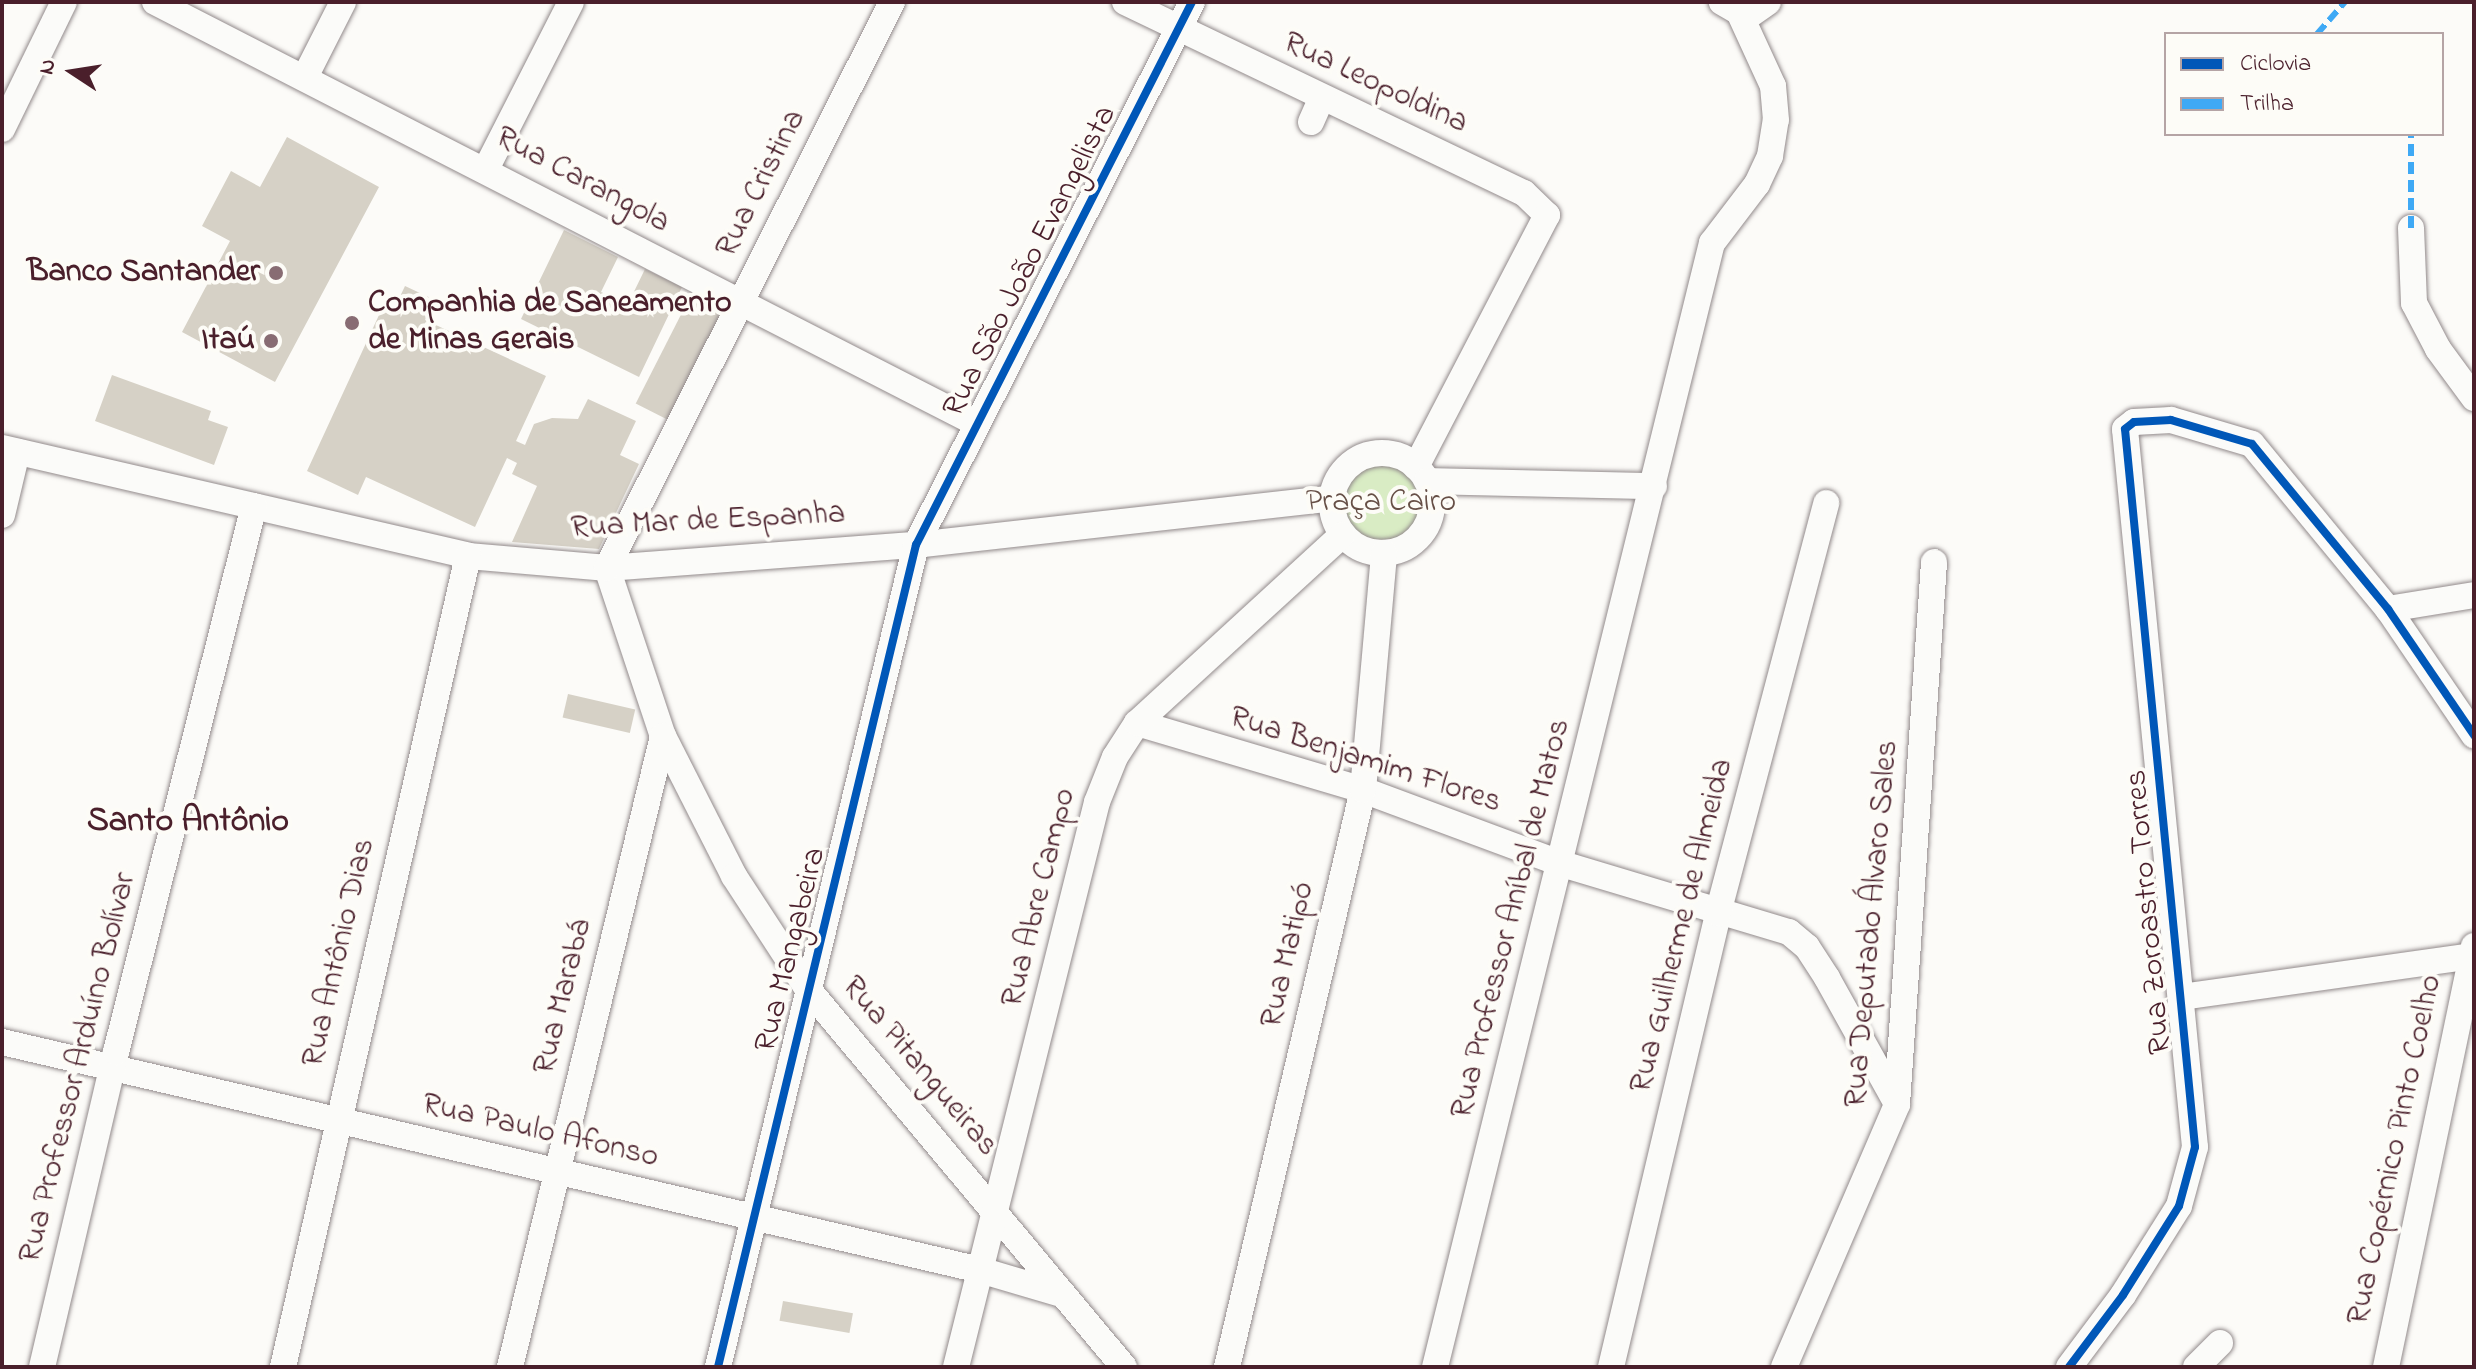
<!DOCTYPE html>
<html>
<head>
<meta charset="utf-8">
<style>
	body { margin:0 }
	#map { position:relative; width:2476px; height:1369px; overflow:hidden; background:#fcfbf8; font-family:"Indie Flower",sans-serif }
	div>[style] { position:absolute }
	.green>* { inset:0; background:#d9ecc4 }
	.round { border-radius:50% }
	.building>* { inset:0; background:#d6d1c6; transform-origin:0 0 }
	.roads { filter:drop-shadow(0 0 2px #928a8b) drop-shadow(0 0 2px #928a8b) }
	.minor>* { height:26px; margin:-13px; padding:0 13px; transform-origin:13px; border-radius:13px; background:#fbfbf9 }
	.minor>.ring { margin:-13px; padding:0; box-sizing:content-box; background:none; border:26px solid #fbfbf9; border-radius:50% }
	.quiet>* { height:6px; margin-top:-3px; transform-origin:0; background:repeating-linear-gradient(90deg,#3fa9f5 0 12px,transparent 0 18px) }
	.cycleway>* { height:8px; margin:-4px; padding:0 4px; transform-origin:4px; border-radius:4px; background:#0057b8 }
	.dots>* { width:22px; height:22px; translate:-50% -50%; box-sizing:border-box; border:4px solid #fdfcf7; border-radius:50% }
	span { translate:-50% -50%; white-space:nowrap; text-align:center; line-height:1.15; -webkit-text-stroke:8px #fdfcf7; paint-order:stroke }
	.street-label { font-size:32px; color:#4a1f2b }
	.poi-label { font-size:32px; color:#4a1f2b; font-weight:700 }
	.right { translate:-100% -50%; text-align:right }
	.left { translate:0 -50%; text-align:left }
	.park-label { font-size:32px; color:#664f46 }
	.neighbourhood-label { font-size:34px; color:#4a1f2b; font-weight:700 }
	.frame { position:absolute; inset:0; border:4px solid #4a1f2b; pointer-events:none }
	.legend { position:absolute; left:2164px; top:32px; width:280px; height:104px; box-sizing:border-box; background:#fdfcf7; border:2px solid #b5a4a5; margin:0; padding:10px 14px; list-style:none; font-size:24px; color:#4a1f2b }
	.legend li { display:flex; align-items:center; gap:16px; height:40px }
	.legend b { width:40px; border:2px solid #b5a4a5 }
	.north { position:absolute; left:32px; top:32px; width:80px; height:80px; -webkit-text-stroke:6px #fdfcf7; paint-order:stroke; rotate:282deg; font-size:22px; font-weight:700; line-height:32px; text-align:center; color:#4a1f2b }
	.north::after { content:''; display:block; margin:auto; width:28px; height:36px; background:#4a1f2b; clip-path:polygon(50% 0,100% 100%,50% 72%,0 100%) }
</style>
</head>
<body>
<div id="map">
	<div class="green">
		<div class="round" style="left:1336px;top:458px;width:90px;height:90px"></div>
	</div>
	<div class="building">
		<div style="clip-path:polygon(287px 137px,379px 187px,275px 382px,182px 332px,230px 241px,202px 226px,231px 171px,260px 187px)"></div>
		<div style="clip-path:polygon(564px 230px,618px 257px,601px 292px,628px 304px,645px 269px,682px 287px,639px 377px,521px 319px)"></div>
		<div style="clip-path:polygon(405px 286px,435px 300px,425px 320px,546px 376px,516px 441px,525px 445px,534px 424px,552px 418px,578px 419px,588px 399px,636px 421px,620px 455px,639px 464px,599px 549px,512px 542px,537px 486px,512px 474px,517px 463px,507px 458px,475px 527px,366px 477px,358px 495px,307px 471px,385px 302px,395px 307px)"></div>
		<div style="left:692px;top:293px;width:36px;height:124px;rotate:27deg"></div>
		<div style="clip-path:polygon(112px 375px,211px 411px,208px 420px,228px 427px,214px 465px,95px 421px)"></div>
		<div style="left:568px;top:694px;width:69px;height:24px;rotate:13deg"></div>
		<div style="left:783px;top:1301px;width:71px;height:20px;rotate:10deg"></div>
	</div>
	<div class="roads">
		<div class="minor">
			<div style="left:155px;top:2px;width:923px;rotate:27.15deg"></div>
			<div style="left:1125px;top:2px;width:442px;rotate:25.6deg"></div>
			<div style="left:1524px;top:193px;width:32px;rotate:44deg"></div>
			<div style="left:1547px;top:215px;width:284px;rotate:117.5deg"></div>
			<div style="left:1744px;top:19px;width:29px;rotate:-35deg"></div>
			<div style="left:305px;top:77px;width:84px;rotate:-63.1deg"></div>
			<div style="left:1311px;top:122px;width:27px;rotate:-66deg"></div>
			<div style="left:2px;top:129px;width:141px;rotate:-64deg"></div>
			<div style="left:486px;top:169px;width:187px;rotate:-63deg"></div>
			<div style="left:2411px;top:228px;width:75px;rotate:87.7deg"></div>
			<div style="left:2414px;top:303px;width:52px;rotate:62.4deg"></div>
			<div style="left:2438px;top:349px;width:61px;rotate:53.7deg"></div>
			<div style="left:2px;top:448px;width:478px;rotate:13deg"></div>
			<div style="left:468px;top:556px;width:140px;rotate:4.9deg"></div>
			<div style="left:607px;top:568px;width:310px;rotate:-4.3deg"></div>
			<div style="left:916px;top:545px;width:419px;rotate:-6.4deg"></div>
			<div class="ring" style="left:1332px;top:453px;width:74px;height:74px"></div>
			<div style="left:1427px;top:481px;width:227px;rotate:1.3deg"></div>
			<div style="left:2px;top:515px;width:65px;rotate:-76.6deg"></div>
			<div style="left:607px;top:568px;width:177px;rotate:71.6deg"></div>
			<div style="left:663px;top:736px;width:157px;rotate:63.1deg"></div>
			<div style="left:734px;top:876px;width:134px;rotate:56.9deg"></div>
			<div style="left:807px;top:988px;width:494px;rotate:50.1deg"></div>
			<div style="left:607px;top:568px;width:634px;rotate:-63.27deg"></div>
			<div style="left:2388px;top:609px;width:87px;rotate:-9.2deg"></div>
			<div style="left:1137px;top:723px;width:236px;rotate:16.5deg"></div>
			<div style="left:1363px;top:790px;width:212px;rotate:20.4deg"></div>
			<div style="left:1562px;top:864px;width:237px;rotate:16.7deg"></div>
			<div style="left:1789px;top:932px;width:23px;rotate:40deg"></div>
			<div style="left:1807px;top:947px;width:37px;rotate:57deg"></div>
			<div style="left:1827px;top:978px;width:144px;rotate:60.9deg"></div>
			<div style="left:2181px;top:997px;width:293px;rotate:-8deg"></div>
			<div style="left:2px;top:1042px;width:1004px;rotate:13.12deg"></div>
			<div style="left:980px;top:1270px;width:84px;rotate:16.5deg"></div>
			<div style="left:42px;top:1367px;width:324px;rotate:-76.8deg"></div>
			<div style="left:116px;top:1052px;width:563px;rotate:-75.82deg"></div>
			<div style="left:283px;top:1367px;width:832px;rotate:-77.15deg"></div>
			<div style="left:510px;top:1367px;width:649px;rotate:-76.37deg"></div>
			<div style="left:718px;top:1367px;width:846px;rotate:-76.46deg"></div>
			<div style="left:916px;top:545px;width:609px;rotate:-63.06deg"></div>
			<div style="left:956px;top:1367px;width:582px;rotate:-75.99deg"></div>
			<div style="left:1097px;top:802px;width:48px;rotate:-68.2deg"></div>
			<div style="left:1115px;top:757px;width:40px;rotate:-57.1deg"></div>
			<div style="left:1137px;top:723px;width:278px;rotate:-42.5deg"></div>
			<div style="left:1227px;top:1367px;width:593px;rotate:-76.74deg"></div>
			<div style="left:1363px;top:790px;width:238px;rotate:-84.9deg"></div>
			<div style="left:1435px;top:1367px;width:1158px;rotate:-76.16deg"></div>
			<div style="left:1712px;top:243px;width:74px;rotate:-52.7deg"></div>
			<div style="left:1757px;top:184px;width:31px;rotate:-65deg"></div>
			<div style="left:1770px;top:156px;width:36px;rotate:-81deg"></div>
			<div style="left:1776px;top:120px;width:34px;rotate:-95deg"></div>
			<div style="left:1773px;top:86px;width:81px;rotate:-114.7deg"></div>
			<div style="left:1739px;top:12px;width:20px;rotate:-150deg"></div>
			<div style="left:1611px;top:1367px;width:466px;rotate:-76.7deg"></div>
			<div style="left:1718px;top:913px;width:424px;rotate:-75.2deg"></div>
			<div style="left:1784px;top:1367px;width:286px;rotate:-66.7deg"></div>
			<div style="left:1897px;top:1104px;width:543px;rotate:-86.09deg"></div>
			<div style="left:2069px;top:1367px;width:90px;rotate:-53.1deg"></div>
			<div style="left:2123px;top:1295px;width:105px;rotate:-57.8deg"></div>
			<div style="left:2179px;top:1206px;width:61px;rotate:-74.8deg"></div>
			<div style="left:2195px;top:1147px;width:721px;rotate:-95.57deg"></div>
			<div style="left:2125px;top:429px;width:11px;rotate:-38deg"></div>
			<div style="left:2134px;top:422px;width:37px;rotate:-3deg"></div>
			<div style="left:2171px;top:420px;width:84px;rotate:16.5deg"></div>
			<div style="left:2252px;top:444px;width:214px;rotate:50.5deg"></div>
			<div style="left:2388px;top:609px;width:153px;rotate:55.7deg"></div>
			<div style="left:2196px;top:1367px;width:34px;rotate:-45deg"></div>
			<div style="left:2386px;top:1367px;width:430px;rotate:-78.2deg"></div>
		</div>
	</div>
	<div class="quiet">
		<div style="left:2317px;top:34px;width:43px;rotate:-48.8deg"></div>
		<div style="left:2411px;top:228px;width:94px;rotate:-90deg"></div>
	</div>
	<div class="cycleway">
		<div style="left:718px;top:1367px;width:846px;rotate:-76.46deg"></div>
		<div style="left:916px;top:545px;width:609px;rotate:-63.06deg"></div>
		<div style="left:2069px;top:1367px;width:90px;rotate:-53.1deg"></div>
		<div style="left:2123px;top:1295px;width:105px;rotate:-57.8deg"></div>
		<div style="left:2179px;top:1206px;width:61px;rotate:-74.8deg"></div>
		<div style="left:2195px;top:1147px;width:721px;rotate:-95.57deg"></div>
		<div style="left:2125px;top:429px;width:11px;rotate:-38deg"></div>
		<div style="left:2134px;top:422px;width:37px;rotate:-3deg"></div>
		<div style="left:2171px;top:420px;width:84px;rotate:16.5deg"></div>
		<div style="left:2252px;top:444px;width:214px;rotate:50.5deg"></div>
		<div style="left:2388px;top:609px;width:153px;rotate:55.7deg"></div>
	</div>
	<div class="dots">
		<div style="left:276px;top:273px;background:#886c73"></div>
		<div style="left:352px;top:323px;background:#886c73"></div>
		<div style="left:271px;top:341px;background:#886c73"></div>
	</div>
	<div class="street-label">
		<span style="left:1375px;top:84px;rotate:25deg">Rua Leopoldina</span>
		<span style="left:582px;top:181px;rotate:28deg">Rua Carangola</span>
		<span style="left:762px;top:184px;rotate:-63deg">Rua Cristina</span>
		<span style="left:1031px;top:262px;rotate:-63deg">Rua São João Evangelista</span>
		<span style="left:708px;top:522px;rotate:-3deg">Rua Mar de Espanha</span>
		<span style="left:1365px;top:761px;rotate:18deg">Rua Benjamim Flores</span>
		<span style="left:1040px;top:898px;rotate:-76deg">Rua Abre Campo</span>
		<span style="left:2150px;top:912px;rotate:-95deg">Rua Zoroastro Torres</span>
		<span style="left:1512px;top:919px;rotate:-76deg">Rua Professor Aníbal de Matos</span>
		<span style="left:1873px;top:924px;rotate:-85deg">Rua Deputado Álvaro Sales</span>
		<span style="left:1683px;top:926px;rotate:-76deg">Rua Guilherme de Almeida</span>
		<span style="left:792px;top:950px;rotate:-76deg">Rua Mangabeira</span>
		<span style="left:340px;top:953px;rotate:-77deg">Rua Antônio Dias</span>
		<span style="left:1289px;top:955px;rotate:-77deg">Rua Matipó</span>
		<span style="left:564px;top:997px;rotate:-76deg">Rua Marabá</span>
		<span style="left:919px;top:1067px;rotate:50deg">Rua Pitangueiras</span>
		<span style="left:79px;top:1068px;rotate:-76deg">Rua Professor Arduíno Bolívar</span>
		<span style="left:540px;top:1132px;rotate:13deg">Rua Paulo Afonso</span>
		<span style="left:2396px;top:1150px;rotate:-78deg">Rua Copérnico Pinto Coelho</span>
	</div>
	<div class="poi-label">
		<span class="right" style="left:260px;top:273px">Banco Santander</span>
		<span class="left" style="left:368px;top:323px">Companhia de Saneamento<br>de Minas Gerais</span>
		<span class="right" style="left:255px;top:341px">Itaú</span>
	</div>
	<div class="park-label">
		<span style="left:1381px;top:503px">Praça Cairo</span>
	</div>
	<div class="neighbourhood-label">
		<span style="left:188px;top:823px">Santo Antônio</span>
	</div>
	<div class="frame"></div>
	<ul class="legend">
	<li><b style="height:10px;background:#0057b8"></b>Ciclovia</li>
	<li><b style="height:10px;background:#3fa9f5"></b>Trilha</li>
	</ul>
	<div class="north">N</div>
</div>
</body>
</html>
